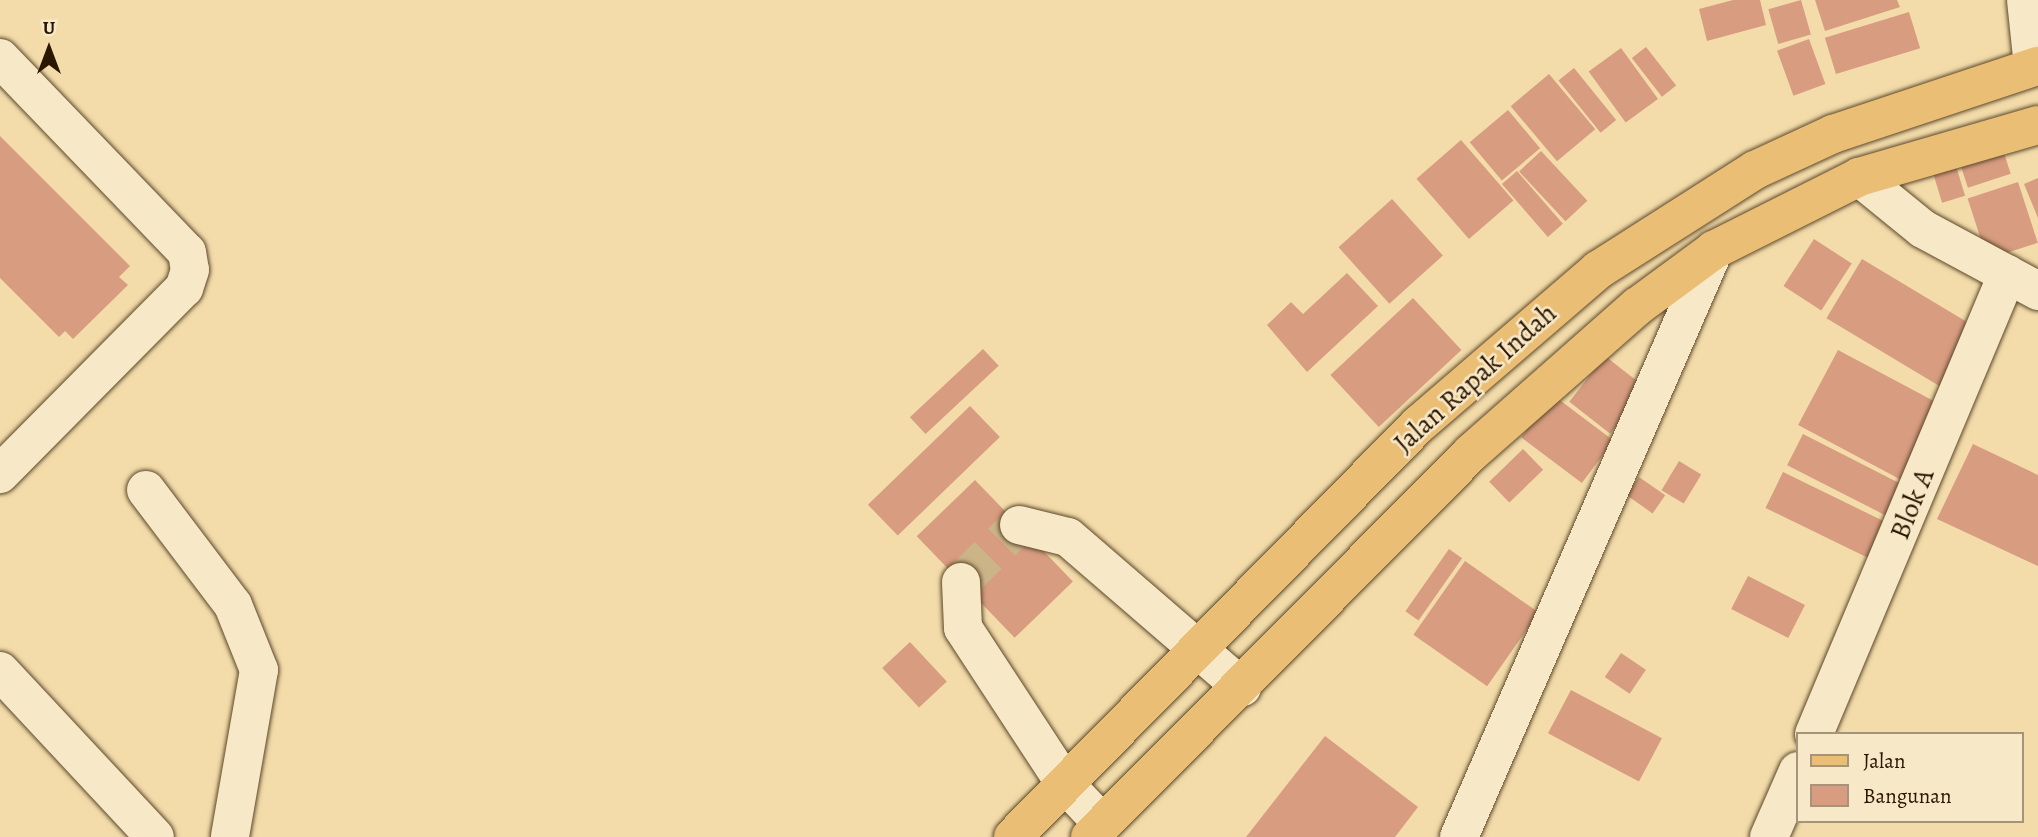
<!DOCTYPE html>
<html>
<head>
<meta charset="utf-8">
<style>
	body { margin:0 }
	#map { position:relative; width:2038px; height:837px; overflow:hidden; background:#f3dcaa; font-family:Alegreya,serif }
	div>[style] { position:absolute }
	.building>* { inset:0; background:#d89c81; transform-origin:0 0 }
	.minor-tunnel>* { height:38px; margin-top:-19px; transform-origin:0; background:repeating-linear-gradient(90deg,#cbb488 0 38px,transparent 0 57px) }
	.roads { filter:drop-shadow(0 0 2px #5d482a) drop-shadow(0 0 2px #5d482a) }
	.minor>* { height:38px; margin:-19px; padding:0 19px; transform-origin:19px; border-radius:19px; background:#f7e8c8 }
	.major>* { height:38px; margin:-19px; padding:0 19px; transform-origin:19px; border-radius:19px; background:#eabe75 }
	span { translate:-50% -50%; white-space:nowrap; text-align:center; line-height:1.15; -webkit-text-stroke:5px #f7e8c8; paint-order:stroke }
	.street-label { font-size:28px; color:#2b1600 }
	.legend { position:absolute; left:1796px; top:732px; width:228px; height:91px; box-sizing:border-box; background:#f7e8c8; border:2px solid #a59478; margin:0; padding:9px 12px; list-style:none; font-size:21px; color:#2b1600 }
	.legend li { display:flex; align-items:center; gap:14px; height:35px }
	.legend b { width:35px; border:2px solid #a59478 }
	.north { position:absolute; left:14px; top:14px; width:70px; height:70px; -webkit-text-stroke:5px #f7e8c8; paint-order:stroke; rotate:0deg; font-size:19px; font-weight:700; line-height:28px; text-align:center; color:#2b1600 }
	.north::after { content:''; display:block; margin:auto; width:24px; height:32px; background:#2b1600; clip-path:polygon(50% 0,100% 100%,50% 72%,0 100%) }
</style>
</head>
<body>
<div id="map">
	<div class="building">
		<div style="clip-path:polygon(1733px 0,1760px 0,1766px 25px,1707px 41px,1699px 9px)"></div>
		<div style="left:1801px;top:0;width:36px;height:34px;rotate:74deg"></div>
		<div style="clip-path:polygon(1815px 0,1897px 0,1900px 7px,1825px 31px)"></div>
		<div style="left:1909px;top:12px;width:38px;height:88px;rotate:73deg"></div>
		<div style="left:1809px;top:39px;width:48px;height:34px;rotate:70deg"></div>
		<div style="left:1646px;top:47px;width:49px;height:18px;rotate:52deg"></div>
		<div style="left:1621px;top:48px;width:63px;height:40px;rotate:54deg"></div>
		<div style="left:1574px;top:68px;width:67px;height:20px;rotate:51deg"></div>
		<div style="left:1549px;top:74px;width:72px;height:50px;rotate:50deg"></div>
		<div style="left:1508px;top:110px;width:50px;height:50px;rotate:50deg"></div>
		<div style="clip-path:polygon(0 136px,130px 266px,119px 277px,128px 285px,73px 339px,65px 331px,59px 337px,0 278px)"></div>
		<div style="left:1461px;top:140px;width:80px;height:59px;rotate:49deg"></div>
		<div style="left:2003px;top:150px;width:25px;height:45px;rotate:72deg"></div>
		<div style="left:1541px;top:151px;width:68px;height:30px;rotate:47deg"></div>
		<div style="left:1956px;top:166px;width:31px;height:24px;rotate:73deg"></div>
		<div style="left:1517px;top:171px;width:70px;height:20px;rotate:49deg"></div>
		<div style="clip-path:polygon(2038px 178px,2038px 218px,2024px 184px)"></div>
		<div style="left:2018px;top:182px;width:64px;height:53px;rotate:72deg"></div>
		<div style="left:1392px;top:199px;width:76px;height:72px;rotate:48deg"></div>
		<div style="left:1814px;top:239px;width:45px;height:56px;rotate:33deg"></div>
		<div style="left:1862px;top:259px;width:139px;height:69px;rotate:31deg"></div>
		<div style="clip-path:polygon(1347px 273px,1378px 306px,1307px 372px,1267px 325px,1291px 302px,1303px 314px)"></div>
		<div style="left:1413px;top:298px;width:71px;height:113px;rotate:47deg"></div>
		<div style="left:983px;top:349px;width:23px;height:100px;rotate:47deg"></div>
		<div style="left:1838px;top:350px;width:117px;height:85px;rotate:28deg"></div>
		<div style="left:1605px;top:356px;width:52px;height:58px;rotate:38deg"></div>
		<div style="left:1553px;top:395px;width:76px;height:53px;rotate:37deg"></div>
		<div style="left:970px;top:406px;width:43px;height:142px;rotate:46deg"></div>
		<div style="left:1803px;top:434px;width:115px;height:35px;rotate:27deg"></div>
		<div style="clip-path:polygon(1973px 444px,2038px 475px,2038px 566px,1937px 519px)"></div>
		<div style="left:1523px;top:449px;width:29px;height:47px;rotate:46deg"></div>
		<div style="left:1679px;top:461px;width:26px;height:34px;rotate:31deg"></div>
		<div style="left:1783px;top:472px;width:119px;height:40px;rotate:26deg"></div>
		<div style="left:1639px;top:477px;width:32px;height:22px;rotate:35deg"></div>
		<div style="left:975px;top:480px;width:141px;height:81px;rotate:46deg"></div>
		<div style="left:1449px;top:549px;width:16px;height:76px;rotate:35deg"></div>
		<div style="left:1465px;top:561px;width:90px;height:90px;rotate:35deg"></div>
		<div style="left:1748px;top:576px;width:64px;height:37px;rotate:27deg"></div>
		<div style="left:910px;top:642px;width:54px;height:38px;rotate:47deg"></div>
		<div style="left:1621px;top:653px;width:30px;height:29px;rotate:34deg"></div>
		<div style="left:1571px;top:690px;width:103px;height:49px;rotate:28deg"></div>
		<div style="clip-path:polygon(1325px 736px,1418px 807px,1395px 837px,1246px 837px)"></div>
	</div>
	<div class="minor-tunnel">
		<div style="left:961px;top:582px;width:81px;rotate:-44.5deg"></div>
	</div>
	<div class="roads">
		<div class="minor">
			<div style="left:2026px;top:0;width:67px;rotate:84deg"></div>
			<div style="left:0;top:58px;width:269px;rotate:46.1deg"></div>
			<div style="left:187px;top:252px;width:18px;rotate:81deg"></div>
			<div style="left:190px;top:270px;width:19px;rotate:108deg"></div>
			<div style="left:184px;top:288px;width:262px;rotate:134.7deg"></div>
			<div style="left:1859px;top:177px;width:82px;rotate:39.1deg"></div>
			<div style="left:1923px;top:229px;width:131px;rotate:28.3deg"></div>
			<div style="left:146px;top:490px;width:144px;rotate:52.9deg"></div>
			<div style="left:233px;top:605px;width:70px;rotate:68.2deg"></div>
			<div style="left:259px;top:670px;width:169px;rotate:99.9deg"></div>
			<div style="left:1019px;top:525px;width:50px;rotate:13.8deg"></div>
			<div style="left:1068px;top:537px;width:230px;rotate:40.8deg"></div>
			<div style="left:961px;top:582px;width:46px;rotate:87.5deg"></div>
			<div style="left:963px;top:628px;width:186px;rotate:56.8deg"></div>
			<div style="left:1065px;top:784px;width:55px;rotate:46.5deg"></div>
			<div style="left:0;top:671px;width:227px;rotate:47deg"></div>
			<div style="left:1814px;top:734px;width:499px;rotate:-67.2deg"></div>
			<div style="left:1459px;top:837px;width:640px;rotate:-66.52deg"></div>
			<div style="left:1769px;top:837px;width:72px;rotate:-66.3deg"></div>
		</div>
		<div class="major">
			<div style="left:1013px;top:837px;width:578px;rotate:-45.49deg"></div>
			<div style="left:1418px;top:425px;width:238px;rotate:-40.7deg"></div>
			<div style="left:1598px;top:270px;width:186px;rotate:-32.5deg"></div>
			<div style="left:1755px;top:170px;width:86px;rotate:-24.8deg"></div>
			<div style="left:1833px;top:134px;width:216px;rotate:-18.4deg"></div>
			<div style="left:1090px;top:837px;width:541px;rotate:-45.22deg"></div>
			<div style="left:1471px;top:453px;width:222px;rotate:-41.4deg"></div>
			<div style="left:1638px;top:306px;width:94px;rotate:-36.4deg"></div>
			<div style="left:1714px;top:250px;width:162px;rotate:-26.7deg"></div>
			<div style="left:1859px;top:177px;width:186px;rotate:-16.2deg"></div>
		</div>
	</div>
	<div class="street-label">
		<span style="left:1475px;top:378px;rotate:-42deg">Jalan Rapak Indah</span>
		<span style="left:1912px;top:504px;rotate:-68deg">Blok A</span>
	</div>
	<ul class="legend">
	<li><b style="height:9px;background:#eabe75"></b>Jalan</li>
	<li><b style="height:19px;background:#d89c81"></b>Bangunan</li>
	</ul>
	<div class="north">U</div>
</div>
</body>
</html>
